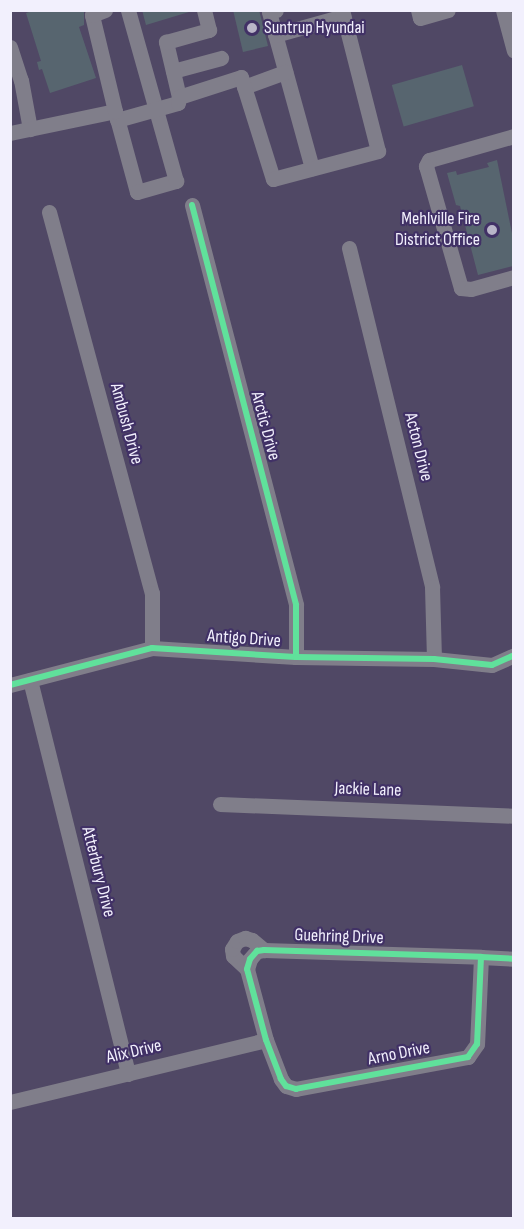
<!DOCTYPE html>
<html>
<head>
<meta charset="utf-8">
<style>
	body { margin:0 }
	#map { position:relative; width:524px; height:1229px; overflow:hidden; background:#504865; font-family:"Sofia Sans Condensed",sans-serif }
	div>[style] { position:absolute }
	.building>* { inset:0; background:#57656f; transform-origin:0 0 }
	.minor>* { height:15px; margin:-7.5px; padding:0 7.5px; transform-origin:7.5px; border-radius:7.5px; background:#807e8a }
	.cycleway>* { height:6px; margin:-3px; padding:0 3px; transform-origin:3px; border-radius:3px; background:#60e19b }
	.dots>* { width:16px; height:16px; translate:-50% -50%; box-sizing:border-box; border:3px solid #413166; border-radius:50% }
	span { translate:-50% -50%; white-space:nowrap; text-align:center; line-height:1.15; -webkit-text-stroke:4.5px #413166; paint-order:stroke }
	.poi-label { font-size:18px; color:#f2f0fd }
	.left { translate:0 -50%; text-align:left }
	.right { translate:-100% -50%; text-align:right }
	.street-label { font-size:18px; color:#f2f0fd }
	.frame { position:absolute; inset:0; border:12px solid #f2f0fd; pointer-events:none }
</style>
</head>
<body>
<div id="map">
	<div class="building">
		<div style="clip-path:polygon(35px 10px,84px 10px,84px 25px,79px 27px,96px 78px,50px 93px,42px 69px,39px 70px,37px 62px,41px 61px,26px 13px)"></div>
		<div style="clip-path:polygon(142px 10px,189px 10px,189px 12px,146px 25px)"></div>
		<div style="clip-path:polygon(233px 10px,259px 10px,268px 46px,243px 52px)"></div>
		<div style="left:462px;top:65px;width:43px;height:73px;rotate:74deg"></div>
		<div style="clip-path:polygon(497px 160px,513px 238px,513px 266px,478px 275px,460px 206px,456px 205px,447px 173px,456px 171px,457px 175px,489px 167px,487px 163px)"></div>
	</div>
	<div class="minor">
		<div style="left:276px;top:10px;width:7px;rotate:164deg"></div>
		<div style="left:269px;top:12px;width:162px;rotate:74.6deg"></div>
		<div style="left:418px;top:10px;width:8px;rotate:76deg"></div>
		<div style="left:420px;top:18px;width:29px;rotate:-16deg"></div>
		<div style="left:503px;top:10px;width:42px;rotate:75deg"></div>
		<div style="left:275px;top:35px;width:71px;rotate:-15.6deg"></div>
		<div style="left:10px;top:47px;width:35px;rotate:72deg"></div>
		<div style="left:21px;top:80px;width:50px;rotate:79.6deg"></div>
		<div style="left:173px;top:71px;width:50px;rotate:-15.2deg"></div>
		<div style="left:244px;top:87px;width:44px;rotate:-20.1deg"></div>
		<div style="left:179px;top:97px;width:57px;rotate:-103.3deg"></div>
		<div style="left:166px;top:42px;width:45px;rotate:-15.6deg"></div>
		<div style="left:209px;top:30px;width:21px;rotate:-104deg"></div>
		<div style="left:115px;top:111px;width:84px;rotate:74.8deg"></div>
		<div style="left:137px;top:192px;width:41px;rotate:-15.8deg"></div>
		<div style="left:176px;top:181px;width:178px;rotate:-105.7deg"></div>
		<div style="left:117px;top:120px;width:63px;rotate:-15.6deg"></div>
		<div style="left:178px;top:103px;width:6px;rotate:-81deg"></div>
		<div style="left:179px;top:97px;width:65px;rotate:-17.9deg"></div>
		<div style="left:241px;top:77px;width:107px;rotate:72.6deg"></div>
		<div style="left:273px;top:179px;width:109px;rotate:-14.9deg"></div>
		<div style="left:378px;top:151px;width:146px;rotate:-104.3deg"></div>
		<div style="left:10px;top:133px;width:107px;rotate:-11.8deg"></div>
		<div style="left:115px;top:111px;width:99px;rotate:-103.5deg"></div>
		<div style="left:92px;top:15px;width:14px;rotate:-21deg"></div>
		<div style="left:514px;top:136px;width:88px;rotate:164.2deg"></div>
		<div style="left:429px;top:160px;width:7px;rotate:117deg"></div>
		<div style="left:426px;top:166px;width:127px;rotate:74deg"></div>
		<div style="left:461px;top:288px;width:10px;rotate:6deg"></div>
		<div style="left:471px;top:289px;width:45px;rotate:-15.6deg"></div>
		<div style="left:192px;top:205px;width:413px;rotate:75.4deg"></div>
		<div style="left:296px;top:605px;width:52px;rotate:90deg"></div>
		<div style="left:49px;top:212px;width:395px;rotate:74.9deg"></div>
		<div style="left:152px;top:593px;width:55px;rotate:90deg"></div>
		<div style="left:349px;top:248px;width:349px;rotate:76.2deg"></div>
		<div style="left:432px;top:587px;width:72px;rotate:88.4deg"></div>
		<div style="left:30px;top:680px;width:406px;rotate:76deg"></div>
		<div style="left:10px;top:685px;width:147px;rotate:-14.6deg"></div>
		<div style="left:152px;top:648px;width:144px;rotate:3.6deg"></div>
		<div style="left:296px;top:657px;width:138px;rotate:0.8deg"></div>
		<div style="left:434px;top:659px;width:58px;rotate:5.9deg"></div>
		<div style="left:492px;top:665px;width:24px;rotate:-24deg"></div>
		<div style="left:220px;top:804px;width:294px;rotate:2.3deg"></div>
		<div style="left:481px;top:957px;width:87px;rotate:92.6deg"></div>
		<div style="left:477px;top:1044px;width:16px;rotate:125deg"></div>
		<div style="left:468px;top:1057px;width:175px;rotate:169.5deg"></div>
		<div style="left:296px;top:1089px;width:10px;rotate:-163deg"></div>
		<div style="left:286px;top:1086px;width:9px;rotate:-126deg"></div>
		<div style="left:281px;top:1079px;width:42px;rotate:-111deg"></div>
		<div style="left:266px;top:1040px;width:73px;rotate:-105deg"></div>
		<div style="left:247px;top:969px;width:10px;rotate:-73deg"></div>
		<div style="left:250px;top:959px;width:11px;rotate:-49deg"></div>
		<div style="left:257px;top:951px;width:7px;rotate:-8deg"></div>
		<div style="left:264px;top:950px;width:217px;rotate:1.8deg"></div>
		<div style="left:481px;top:957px;width:33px;rotate:3deg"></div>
		<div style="left:247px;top:969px;width:19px;rotate:-137deg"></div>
		<div style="left:233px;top:956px;width:7px;rotate:-98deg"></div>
		<div style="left:232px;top:949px;width:9px;rotate:-58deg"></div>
		<div style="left:237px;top:941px;width:9px;rotate:-21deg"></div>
		<div style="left:245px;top:938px;width:7px;rotate:16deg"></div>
		<div style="left:252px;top:940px;width:16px;rotate:40deg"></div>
		<div style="left:10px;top:1102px;width:263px;rotate:-13.6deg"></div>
	</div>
	<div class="cycleway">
		<div style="left:192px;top:205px;width:413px;rotate:75.4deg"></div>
		<div style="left:296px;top:605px;width:52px;rotate:90deg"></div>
		<div style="left:10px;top:685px;width:147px;rotate:-14.6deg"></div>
		<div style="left:152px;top:648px;width:144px;rotate:3.6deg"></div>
		<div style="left:296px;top:657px;width:138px;rotate:0.8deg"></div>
		<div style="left:434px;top:659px;width:58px;rotate:5.9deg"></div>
		<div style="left:492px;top:665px;width:24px;rotate:-24deg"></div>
		<div style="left:481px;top:957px;width:87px;rotate:92.6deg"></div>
		<div style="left:477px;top:1044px;width:16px;rotate:125deg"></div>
		<div style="left:468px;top:1057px;width:175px;rotate:169.5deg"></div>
		<div style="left:296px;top:1089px;width:10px;rotate:-163deg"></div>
		<div style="left:286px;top:1086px;width:9px;rotate:-126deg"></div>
		<div style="left:281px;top:1079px;width:42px;rotate:-111deg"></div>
		<div style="left:266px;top:1040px;width:73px;rotate:-105deg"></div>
		<div style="left:247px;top:969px;width:10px;rotate:-73deg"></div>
		<div style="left:250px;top:959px;width:11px;rotate:-49deg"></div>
		<div style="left:257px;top:951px;width:7px;rotate:-8deg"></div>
		<div style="left:264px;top:950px;width:217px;rotate:1.8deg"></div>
		<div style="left:481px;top:957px;width:33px;rotate:3deg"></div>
	</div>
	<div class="dots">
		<div style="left:252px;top:28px;background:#b9b5c8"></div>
		<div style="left:492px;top:230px;background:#b9b5c8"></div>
	</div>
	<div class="poi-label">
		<span class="left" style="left:264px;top:28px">Suntrup Hyundai</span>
		<span class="right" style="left:480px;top:230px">Mehlville Fire<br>District Office</span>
	</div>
	<div class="street-label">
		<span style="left:126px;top:424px;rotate:75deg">Ambush Drive</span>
		<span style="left:265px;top:426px;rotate:75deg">Arctic Drive</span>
		<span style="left:418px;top:447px;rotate:76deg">Acton Drive</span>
		<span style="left:244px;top:639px;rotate:4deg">Antigo Drive</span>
		<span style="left:368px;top:790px;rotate:2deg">Jackie Lane</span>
		<span style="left:98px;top:872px;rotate:76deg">Atterbury Drive</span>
		<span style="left:339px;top:937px;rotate:2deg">Guehring Drive</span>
		<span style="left:134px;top:1052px;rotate:-13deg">Alix Drive</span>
		<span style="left:399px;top:1054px;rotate:-11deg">Arno Drive</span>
	</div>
	<div class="frame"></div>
</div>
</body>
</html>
